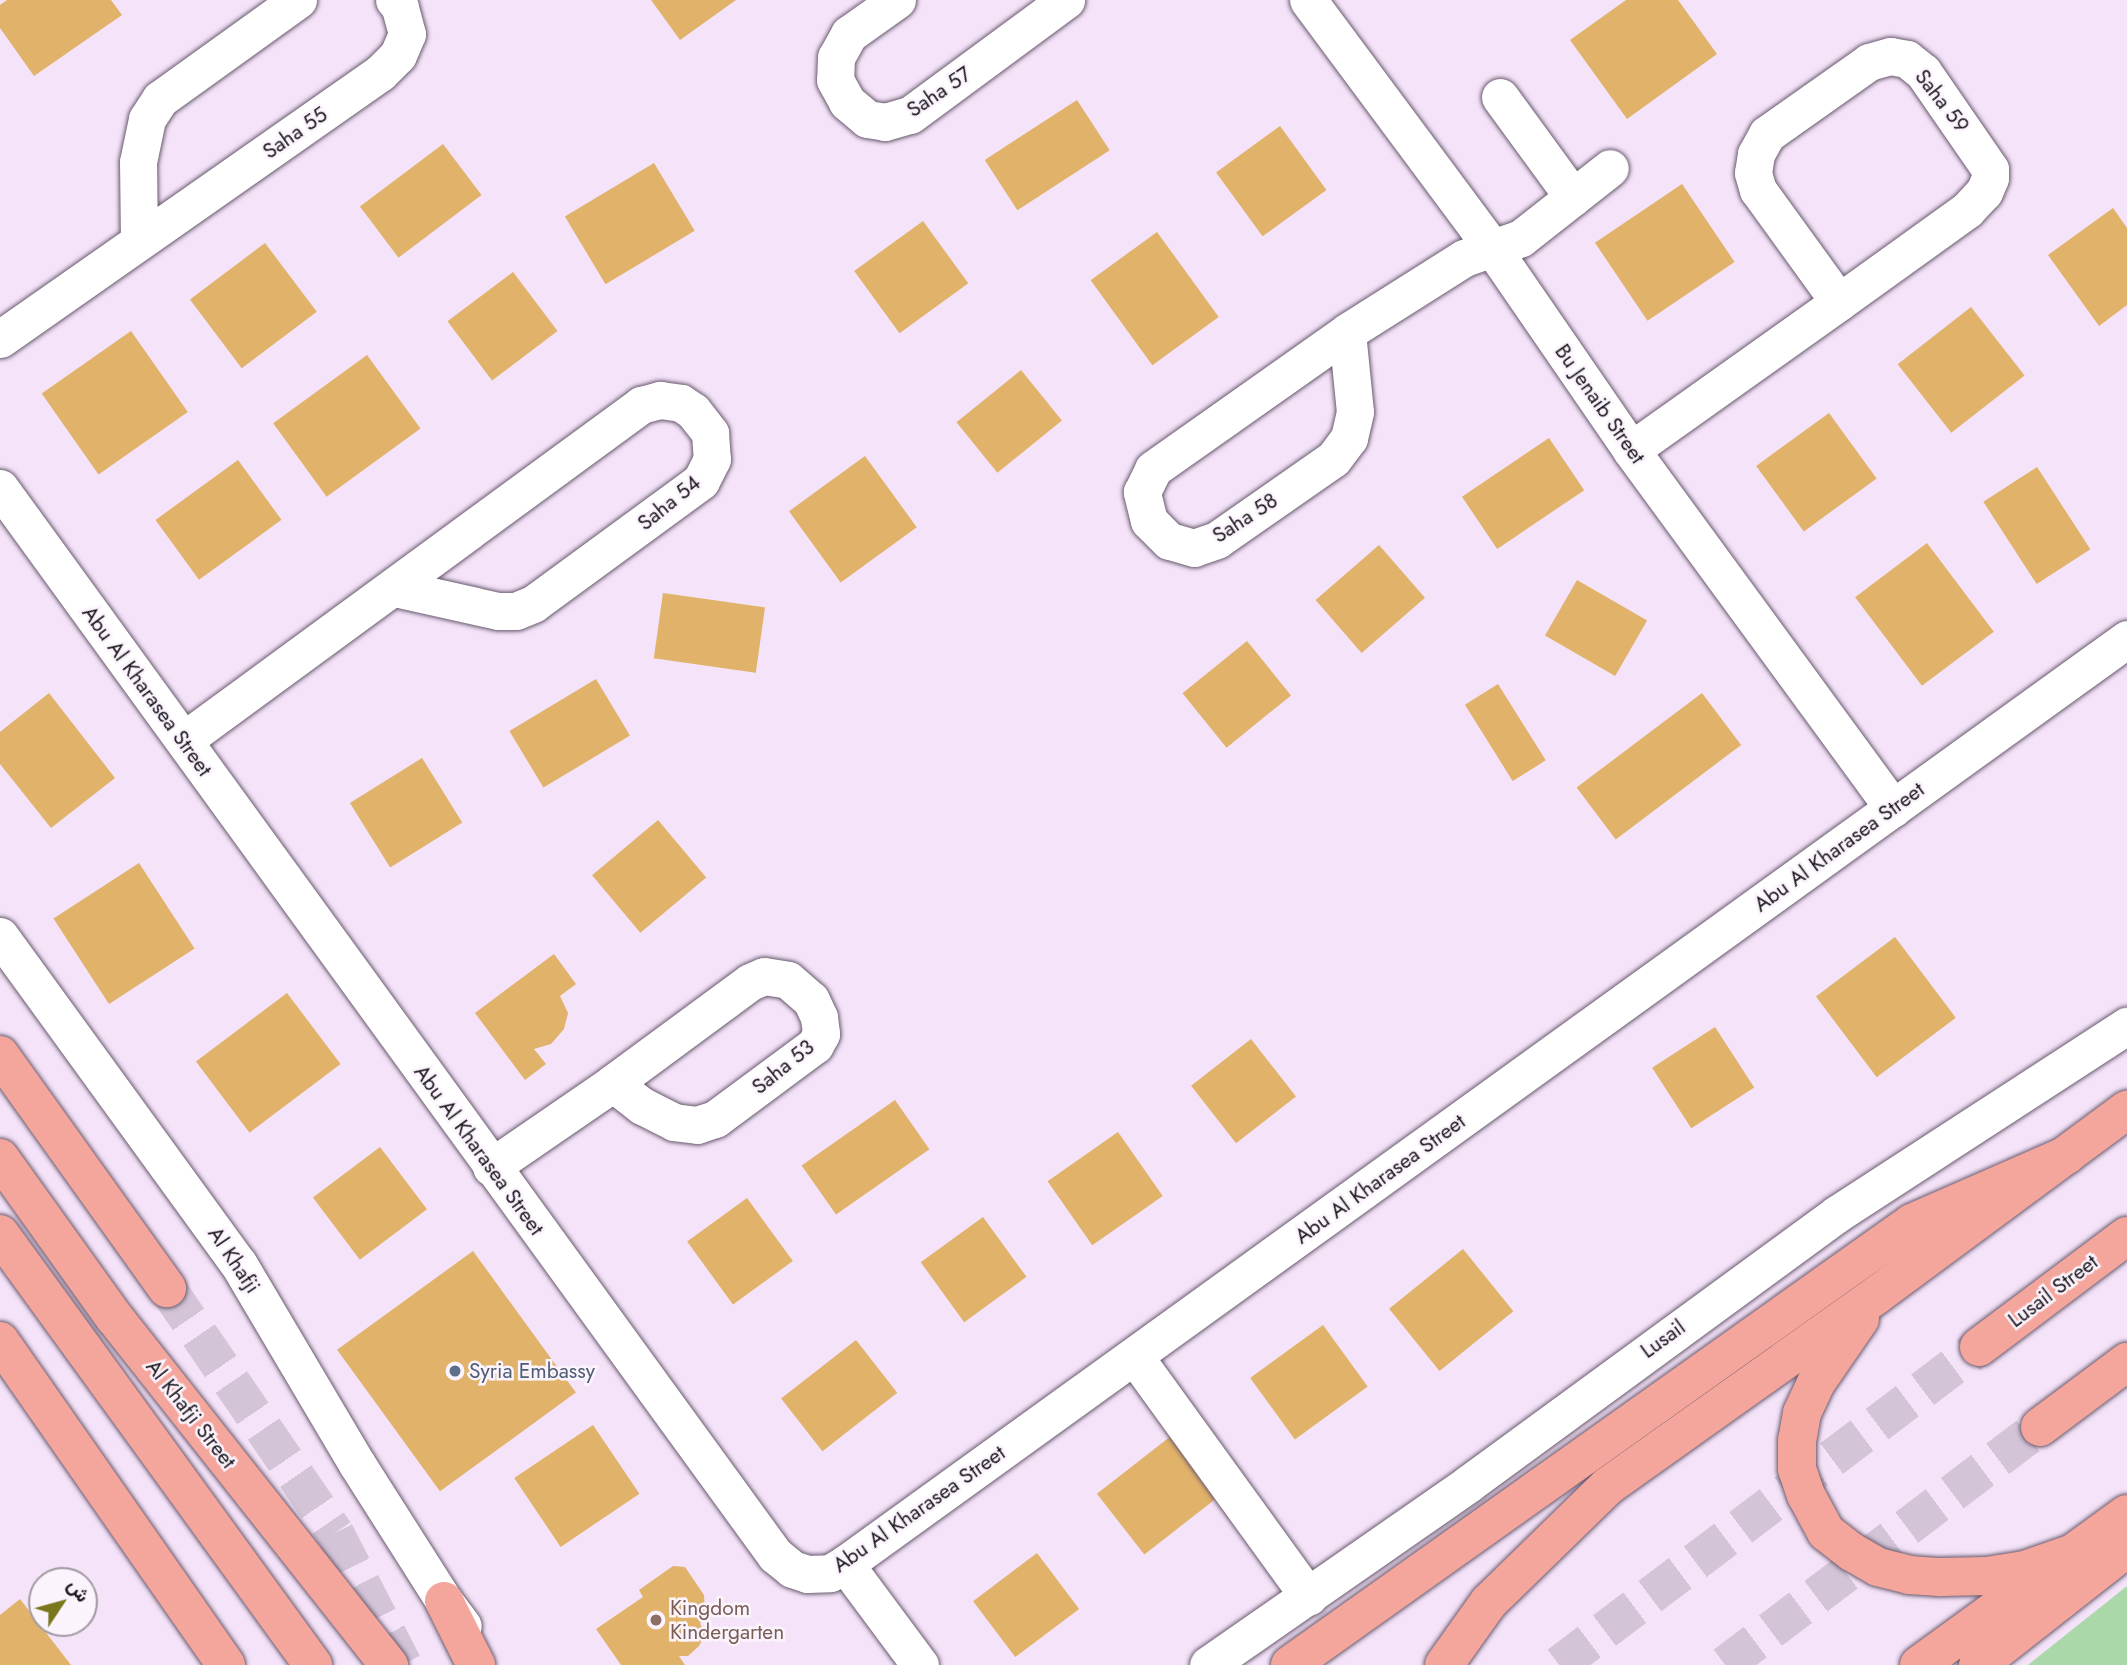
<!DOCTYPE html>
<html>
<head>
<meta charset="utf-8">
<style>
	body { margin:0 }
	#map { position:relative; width:2127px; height:1665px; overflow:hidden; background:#f4e3f9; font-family:Jost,Vazirmatn,sans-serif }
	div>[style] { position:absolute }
	.green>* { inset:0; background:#aad8a8 }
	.building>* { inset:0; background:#e1b269; transform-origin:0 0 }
	.highway-tunnel>* { height:38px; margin-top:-19px; transform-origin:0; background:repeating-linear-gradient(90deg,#d3c4d8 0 38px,transparent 0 57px) }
	.roads { filter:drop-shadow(0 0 2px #695a6d) drop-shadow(0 0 2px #695a6d) }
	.minor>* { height:37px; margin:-18.5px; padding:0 18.5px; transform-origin:18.5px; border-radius:18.5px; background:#fff }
	.highway>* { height:38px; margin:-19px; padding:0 19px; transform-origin:19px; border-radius:19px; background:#f5a69c }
	.dots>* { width:19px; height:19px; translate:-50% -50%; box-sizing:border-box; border:4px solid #fbf4fd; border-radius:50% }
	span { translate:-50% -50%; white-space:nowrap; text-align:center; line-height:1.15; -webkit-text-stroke:5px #fbf4fd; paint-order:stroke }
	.street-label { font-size:21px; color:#1a141b }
	.service-label { font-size:21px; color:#4e5e75 }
	.left { translate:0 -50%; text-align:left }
	.education-label { font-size:21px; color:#785e54 }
	.north { position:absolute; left:28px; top:1567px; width:70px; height:70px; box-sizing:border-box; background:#fbf4fd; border:2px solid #a19aa3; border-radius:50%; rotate:54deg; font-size:19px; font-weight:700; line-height:28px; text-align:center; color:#1a141b }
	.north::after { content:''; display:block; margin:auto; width:24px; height:32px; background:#79761b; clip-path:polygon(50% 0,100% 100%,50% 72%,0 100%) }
</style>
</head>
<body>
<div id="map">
	<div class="green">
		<div style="clip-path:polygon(2127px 1586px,2127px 1665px,2028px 1665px)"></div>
	</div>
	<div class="building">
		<div style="clip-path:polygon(7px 0,111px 0,122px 15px,34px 76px,0 28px,0 5px)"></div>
		<div style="clip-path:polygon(651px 0,736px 0,680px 40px)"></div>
		<div style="clip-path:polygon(1626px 0,1678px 0,1717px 54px,1627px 119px,1570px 40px)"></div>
		<div style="left:1077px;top:100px;width:60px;height:110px;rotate:57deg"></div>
		<div style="left:1280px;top:126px;width:79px;height:79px;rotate:54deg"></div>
		<div style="left:443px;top:144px;width:64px;height:104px;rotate:53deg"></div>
		<div style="left:654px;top:163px;width:79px;height:104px;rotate:59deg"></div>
		<div style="left:1682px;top:184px;width:94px;height:105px;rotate:56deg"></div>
		<div style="clip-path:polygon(2113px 208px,2127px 228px,2127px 305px,2099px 326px,2048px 255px)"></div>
		<div style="left:923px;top:221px;width:77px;height:85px;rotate:54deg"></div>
		<div style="left:1157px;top:232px;width:105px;height:82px;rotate:54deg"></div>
		<div style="left:265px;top:243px;width:86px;height:94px;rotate:53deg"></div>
		<div style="left:513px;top:272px;width:74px;height:82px;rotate:53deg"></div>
		<div style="left:1971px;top:307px;width:87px;height:93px;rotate:52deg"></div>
		<div style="left:131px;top:331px;width:99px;height:109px;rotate:55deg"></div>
		<div style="left:367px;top:355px;width:91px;height:116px;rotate:54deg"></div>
		<div style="left:1021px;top:370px;width:65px;height:83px;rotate:51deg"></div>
		<div style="left:1829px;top:413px;width:81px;height:90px;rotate:54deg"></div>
		<div style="left:1549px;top:438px;width:63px;height:105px;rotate:56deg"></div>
		<div style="left:865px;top:456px;width:88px;height:94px;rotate:54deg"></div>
		<div style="left:238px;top:460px;width:74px;height:102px;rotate:54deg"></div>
		<div style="left:2037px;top:467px;width:98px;height:64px;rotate:57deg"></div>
		<div style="left:1927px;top:543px;width:111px;height:90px;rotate:53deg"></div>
		<div style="left:1379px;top:545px;width:70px;height:84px;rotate:49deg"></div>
		<div style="left:1577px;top:580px;width:81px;height:64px;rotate:30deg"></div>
		<div style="left:663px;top:593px;width:103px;height:66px;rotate:8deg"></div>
		<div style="left:1247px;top:641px;width:70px;height:83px;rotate:51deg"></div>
		<div style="left:596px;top:679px;width:66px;height:101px;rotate:59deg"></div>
		<div style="left:1498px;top:684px;width:90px;height:39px;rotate:58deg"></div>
		<div style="clip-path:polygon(49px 693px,115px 778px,51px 828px,0 764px,0 732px)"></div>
		<div style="left:1702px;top:693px;width:65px;height:157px;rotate:53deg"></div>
		<div style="left:422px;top:758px;width:76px;height:85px;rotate:58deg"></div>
		<div style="left:658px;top:820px;width:75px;height:86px;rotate:50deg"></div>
		<div style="left:139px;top:863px;width:102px;height:102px;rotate:57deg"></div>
		<div style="left:1895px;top:937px;width:101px;height:99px;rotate:53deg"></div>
		<div style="clip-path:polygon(554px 954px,576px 984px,560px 996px,568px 1013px,564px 1029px,551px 1044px,534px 1049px,546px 1064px,525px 1080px,475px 1013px)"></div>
		<div style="left:287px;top:993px;width:89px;height:114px;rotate:53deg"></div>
		<div style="left:1715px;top:1027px;width:72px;height:75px;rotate:57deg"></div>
		<div style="left:1251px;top:1039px;width:73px;height:76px;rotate:52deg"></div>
		<div style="left:895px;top:1100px;width:60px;height:114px;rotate:55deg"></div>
		<div style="left:1118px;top:1132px;width:78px;height:86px;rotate:55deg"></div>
		<div style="left:380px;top:1147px;width:78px;height:84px;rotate:53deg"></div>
		<div style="left:747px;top:1198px;width:78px;height:74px;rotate:54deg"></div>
		<div style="left:983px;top:1217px;width:74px;height:77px;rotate:54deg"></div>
		<div style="left:1463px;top:1249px;width:80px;height:95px;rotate:51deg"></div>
		<div style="left:473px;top:1251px;width:175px;height:168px;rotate:54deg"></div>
		<div style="left:1323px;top:1325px;width:76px;height:90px;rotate:54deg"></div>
		<div style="left:856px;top:1340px;width:67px;height:95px;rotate:52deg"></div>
		<div style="left:593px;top:1425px;width:83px;height:95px;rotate:56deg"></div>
		<div style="left:1171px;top:1436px;width:77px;height:94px;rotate:52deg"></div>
		<div style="left:1037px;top:1553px;width:70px;height:80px;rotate:53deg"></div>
		<div style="clip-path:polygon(673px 1566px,685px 1567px,704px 1595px,705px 1615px,700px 1624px,706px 1632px,699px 1646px,688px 1656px,679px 1656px,685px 1665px,621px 1665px,596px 1629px,643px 1597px,639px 1590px)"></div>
		<div style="clip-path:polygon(20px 1599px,71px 1665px,0 1665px,0 1615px)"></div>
	</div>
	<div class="highway-tunnel">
		<div style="left:167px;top:1288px;width:297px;rotate:55.6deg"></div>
		<div style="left:335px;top:1533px;width:148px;rotate:62.7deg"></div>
		<div style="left:1559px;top:1665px;width:527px;rotate:-37.13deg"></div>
		<div style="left:1725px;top:1665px;width:395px;rotate:-37.1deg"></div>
	</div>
	<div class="roads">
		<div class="minor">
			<div style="left:897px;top:0;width:59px;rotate:144.7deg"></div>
			<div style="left:849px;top:34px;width:26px;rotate:119deg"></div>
			<div style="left:836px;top:57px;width:23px;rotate:92deg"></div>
			<div style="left:835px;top:80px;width:25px;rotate:61deg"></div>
			<div style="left:847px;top:102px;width:26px;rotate:40deg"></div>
			<div style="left:867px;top:119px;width:18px;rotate:9deg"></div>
			<div style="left:885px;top:122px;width:26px;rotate:-16deg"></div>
			<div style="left:910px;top:115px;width:194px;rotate:-36.4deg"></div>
			<div style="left:1308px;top:0;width:310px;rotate:53.4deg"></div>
			<div style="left:1493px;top:249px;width:244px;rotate:55.5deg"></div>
			<div style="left:1631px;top:450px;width:444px;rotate:53.8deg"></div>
			<div style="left:1500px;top:97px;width:124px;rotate:53.9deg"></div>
			<div style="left:139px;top:241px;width:79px;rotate:-90.7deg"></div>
			<div style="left:138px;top:162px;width:44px;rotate:-78.2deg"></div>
			<div style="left:147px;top:119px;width:24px;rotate:-57deg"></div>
			<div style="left:160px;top:99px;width:170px;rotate:-35.7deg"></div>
			<div style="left:1347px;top:332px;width:80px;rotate:84.3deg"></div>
			<div style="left:1355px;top:412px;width:27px;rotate:103deg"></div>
			<div style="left:1349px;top:438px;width:26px;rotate:127deg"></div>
			<div style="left:1333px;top:459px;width:141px;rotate:145.1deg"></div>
			<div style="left:1217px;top:540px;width:24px;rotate:161deg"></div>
			<div style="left:1194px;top:548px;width:26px;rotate:-164deg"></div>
			<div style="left:1169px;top:541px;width:28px;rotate:-135deg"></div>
			<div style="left:1149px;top:521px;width:30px;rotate:-104deg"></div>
			<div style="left:1142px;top:492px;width:25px;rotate:-64deg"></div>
			<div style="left:1153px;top:469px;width:237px;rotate:-35.2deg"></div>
			<div style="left:1347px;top:332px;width:138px;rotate:-32.3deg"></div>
			<div style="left:1464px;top:258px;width:60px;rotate:-19.3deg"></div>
			<div style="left:1521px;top:238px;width:113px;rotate:-38.2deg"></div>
			<div style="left:0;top:339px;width:464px;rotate:-35deg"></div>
			<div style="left:380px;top:73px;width:25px;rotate:-45deg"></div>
			<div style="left:398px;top:55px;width:23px;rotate:-67deg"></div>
			<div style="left:407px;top:34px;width:28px;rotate:-105deg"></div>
			<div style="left:400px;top:7px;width:9px;rotate:-131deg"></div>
			<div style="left:1631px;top:450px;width:255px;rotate:-35.4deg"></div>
			<div style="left:1839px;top:302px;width:158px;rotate:-35.7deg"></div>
			<div style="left:1967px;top:210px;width:25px;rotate:-47deg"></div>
			<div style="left:1984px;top:192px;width:15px;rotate:-67deg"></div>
			<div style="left:1990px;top:178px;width:9px;rotate:-90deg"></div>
			<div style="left:1990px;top:169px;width:118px;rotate:-124.6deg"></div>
			<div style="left:1923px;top:72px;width:21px;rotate:-141deg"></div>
			<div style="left:1907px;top:59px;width:17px;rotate:-170deg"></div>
			<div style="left:1890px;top:56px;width:22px;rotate:164deg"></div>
			<div style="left:1869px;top:62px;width:125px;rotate:144.8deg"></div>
			<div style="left:1767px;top:134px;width:23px;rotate:119deg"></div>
			<div style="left:1756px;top:154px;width:19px;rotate:99deg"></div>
			<div style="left:1753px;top:173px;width:18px;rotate:74deg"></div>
			<div style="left:1758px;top:190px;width:138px;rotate:54.1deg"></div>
			<div style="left:0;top:488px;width:1319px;rotate:54.01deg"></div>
			<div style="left:775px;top:1555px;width:22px;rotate:39deg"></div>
			<div style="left:792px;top:1569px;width:16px;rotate:18deg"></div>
			<div style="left:807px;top:1574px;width:23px;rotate:-2deg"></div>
			<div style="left:830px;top:1573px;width:17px;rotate:-31deg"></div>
			<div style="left:845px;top:1564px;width:1581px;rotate:-35.81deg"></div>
			<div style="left:184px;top:740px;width:567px;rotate:-36.24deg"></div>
			<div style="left:641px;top:405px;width:20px;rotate:-15deg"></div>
			<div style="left:660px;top:400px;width:21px;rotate:8deg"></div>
			<div style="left:681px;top:403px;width:14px;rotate:34deg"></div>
			<div style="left:693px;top:411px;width:28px;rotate:52deg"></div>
			<div style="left:710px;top:433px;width:26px;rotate:86deg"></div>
			<div style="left:712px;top:459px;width:25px;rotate:117deg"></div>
			<div style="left:701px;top:481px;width:208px;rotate:143.8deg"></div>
			<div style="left:533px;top:604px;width:18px;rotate:158deg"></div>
			<div style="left:516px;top:611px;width:18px;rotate:180deg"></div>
			<div style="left:498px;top:611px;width:106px;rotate:-167.4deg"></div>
			<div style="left:0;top:936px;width:404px;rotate:54deg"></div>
			<div style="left:238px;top:1263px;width:234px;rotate:59.4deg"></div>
			<div style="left:357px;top:1464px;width:162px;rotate:57.6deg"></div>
			<div style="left:444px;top:1601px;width:31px;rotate:53deg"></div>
			<div style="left:491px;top:1167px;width:148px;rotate:-34.5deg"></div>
			<div style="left:613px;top:1083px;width:170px;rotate:-36.4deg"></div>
			<div style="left:750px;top:982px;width:15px;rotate:-23deg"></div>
			<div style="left:764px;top:976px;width:24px;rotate:9deg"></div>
			<div style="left:788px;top:980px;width:30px;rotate:41deg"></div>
			<div style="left:811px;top:1000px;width:19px;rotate:65deg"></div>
			<div style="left:819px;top:1017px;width:17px;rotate:83deg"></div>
			<div style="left:821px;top:1034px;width:13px;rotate:119deg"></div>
			<div style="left:815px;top:1045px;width:124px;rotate:143.5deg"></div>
			<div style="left:715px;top:1119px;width:19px;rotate:162deg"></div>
			<div style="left:697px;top:1125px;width:23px;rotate:-173deg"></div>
			<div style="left:674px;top:1122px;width:36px;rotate:-153deg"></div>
			<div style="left:642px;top:1106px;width:37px;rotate:-142deg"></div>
			<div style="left:1135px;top:1357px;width:296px;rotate:54.1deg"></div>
			<div style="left:845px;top:1564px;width:126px;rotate:53.4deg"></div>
			<div style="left:1208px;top:1665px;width:317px;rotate:-34.8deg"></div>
			<div style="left:1468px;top:1484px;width:457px;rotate:-36.2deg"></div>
			<div style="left:1837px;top:1214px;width:346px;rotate:-33deg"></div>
		</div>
		<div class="highway">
			<div style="left:0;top:1055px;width:287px;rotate:54.4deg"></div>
			<div style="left:0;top:1158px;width:196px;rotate:54.4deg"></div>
			<div style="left:114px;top:1317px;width:444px;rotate:51.7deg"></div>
			<div style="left:0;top:1234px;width:533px;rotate:54.01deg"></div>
			<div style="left:1860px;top:1319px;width:78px;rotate:124.5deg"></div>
			<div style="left:1816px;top:1383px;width:33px;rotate:115deg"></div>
			<div style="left:1802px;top:1413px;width:27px;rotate:100deg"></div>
			<div style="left:1797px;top:1440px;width:29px;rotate:90deg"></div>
			<div style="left:1797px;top:1469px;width:28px;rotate:71deg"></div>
			<div style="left:1806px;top:1495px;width:42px;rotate:61.6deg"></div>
			<div style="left:1826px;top:1532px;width:33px;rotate:38deg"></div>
			<div style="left:1852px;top:1552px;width:30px;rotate:30deg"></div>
			<div style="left:1878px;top:1567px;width:32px;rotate:14deg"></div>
			<div style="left:1909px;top:1575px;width:31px;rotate:4deg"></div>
			<div style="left:1940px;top:1577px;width:47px;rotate:-1.2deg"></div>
			<div style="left:1987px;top:1576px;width:38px;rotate:-9deg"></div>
			<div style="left:2025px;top:1570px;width:57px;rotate:-19.4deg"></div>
			<div style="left:0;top:1341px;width:395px;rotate:55.1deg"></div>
			<div style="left:1979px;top:1347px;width:185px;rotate:-36.9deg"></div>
			<div style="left:2040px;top:1427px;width:109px;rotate:-36.8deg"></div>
			<div style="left:444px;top:1601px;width:72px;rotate:63.4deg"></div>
			<div style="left:1290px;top:1665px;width:763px;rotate:-35.4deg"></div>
			<div style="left:1912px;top:1223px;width:169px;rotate:-23.7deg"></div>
			<div style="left:1444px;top:1665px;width:77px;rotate:-54.5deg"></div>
			<div style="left:1489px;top:1602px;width:166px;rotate:-44.3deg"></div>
			<div style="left:1608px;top:1486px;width:331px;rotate:-35.4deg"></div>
			<div style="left:1878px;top:1294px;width:310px;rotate:-36.5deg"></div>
			<div style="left:1919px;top:1665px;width:257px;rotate:-36deg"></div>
			<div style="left:1978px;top:1665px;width:189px;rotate:-38.1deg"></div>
		</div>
	</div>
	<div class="dots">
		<div style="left:455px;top:1371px;background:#5c6f8a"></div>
		<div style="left:656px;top:1620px;background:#8d6e63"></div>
	</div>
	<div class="street-label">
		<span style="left:939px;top:92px;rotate:-34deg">Saha 57</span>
		<span style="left:1942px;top:101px;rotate:52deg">Saha 59</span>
		<span style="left:295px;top:133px;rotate:-35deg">Saha 55</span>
		<span style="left:1600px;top:404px;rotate:55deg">Bu Jenaib Street</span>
		<span style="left:669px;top:503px;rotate:-39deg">Saha 54</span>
		<span style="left:1245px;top:518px;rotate:-33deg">Saha 58</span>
		<span style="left:147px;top:691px;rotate:54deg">Abu Al Kharasea Street</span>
		<span style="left:1839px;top:847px;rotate:-36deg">Abu Al Kharasea Street</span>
		<span style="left:783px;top:1067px;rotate:-39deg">Saha 53</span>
		<span style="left:479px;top:1150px;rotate:54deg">Abu Al Kharasea Street</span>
		<span style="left:1380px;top:1179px;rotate:-36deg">Abu Al Kharasea Street</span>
		<span style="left:234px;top:1260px;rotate:56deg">Al Khafji</span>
		<span style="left:2053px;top:1291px;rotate:-37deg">Lusail Street</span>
		<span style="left:1663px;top:1339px;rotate:-36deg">Lusail</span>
		<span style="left:191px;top:1414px;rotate:52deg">Al Khafji Street</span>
		<span style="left:919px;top:1509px;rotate:-35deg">Abu Al Kharasea Street</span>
	</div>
	<div class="service-label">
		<span class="left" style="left:469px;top:1371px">Syria Embassy</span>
	</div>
	<div class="education-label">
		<span class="left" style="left:670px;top:1620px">Kingdom<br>Kindergarten</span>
	</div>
	<div class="north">ش</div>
</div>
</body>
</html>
